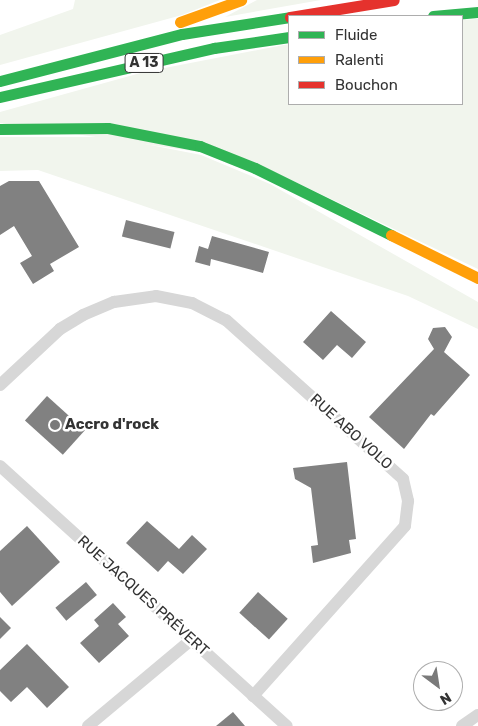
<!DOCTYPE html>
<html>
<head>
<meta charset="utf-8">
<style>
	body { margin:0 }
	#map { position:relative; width:478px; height:726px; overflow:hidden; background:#fff; font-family:Rubik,sans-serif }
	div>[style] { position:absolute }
	.green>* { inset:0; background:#f1f5ed }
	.building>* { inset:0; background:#818181; transform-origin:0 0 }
	.street>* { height:12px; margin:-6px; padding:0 6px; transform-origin:6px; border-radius:6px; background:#d7d7d7 }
	.fast>* { height:11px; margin:-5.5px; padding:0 5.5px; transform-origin:5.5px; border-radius:5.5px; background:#30b455 }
	.slow>* { height:11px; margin:-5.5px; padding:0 5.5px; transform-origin:5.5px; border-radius:5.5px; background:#ff9f0a }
	.jam>* { height:11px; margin:-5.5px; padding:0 5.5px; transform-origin:5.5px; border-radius:5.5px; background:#e5322d }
	.dots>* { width:14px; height:14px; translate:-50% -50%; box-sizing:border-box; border:2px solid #fff; border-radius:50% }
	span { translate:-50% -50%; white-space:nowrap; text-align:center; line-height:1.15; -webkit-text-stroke:5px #fff; paint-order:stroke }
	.shield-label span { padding:1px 4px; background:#fff; border:1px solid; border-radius:4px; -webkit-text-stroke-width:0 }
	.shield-label { font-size:14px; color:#333; font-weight:700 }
	.poi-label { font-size:15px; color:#333; font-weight:700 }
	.left { translate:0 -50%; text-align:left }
	.street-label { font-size:15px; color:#333 }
	.legend { position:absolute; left:288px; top:15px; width:175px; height:90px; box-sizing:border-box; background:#fff; border:1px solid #adadad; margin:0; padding:6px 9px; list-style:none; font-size:15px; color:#333 }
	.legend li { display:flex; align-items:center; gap:10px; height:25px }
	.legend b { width:25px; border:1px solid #adadad }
	.north { position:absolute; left:413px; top:661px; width:50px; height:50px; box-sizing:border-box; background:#fff; border:1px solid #adadad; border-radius:50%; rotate:149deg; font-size:14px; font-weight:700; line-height:20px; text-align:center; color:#333 }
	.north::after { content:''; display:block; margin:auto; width:18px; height:22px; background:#7a7a7a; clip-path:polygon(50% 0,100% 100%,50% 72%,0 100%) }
</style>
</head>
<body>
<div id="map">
	<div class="green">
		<div style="clip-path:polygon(75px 0,220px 0,182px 15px,0 65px,0 35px,73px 9px)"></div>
		<div style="clip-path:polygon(257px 0,321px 0,225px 17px)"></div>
		<div style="clip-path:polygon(478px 19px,478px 269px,247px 159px,0 123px,0 112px,144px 72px,289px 44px,289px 104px,462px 104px,462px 20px)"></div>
		<div style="clip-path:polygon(0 137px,110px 137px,201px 155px,270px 184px,478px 302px,478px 329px,408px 296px,38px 170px,0 171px)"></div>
	</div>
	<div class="building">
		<div style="clip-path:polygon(9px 181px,39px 181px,79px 247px,50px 264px,54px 271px,33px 284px,20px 263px,32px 256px,14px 226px,0 235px,0 186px)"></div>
		<div style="left:126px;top:220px;width:50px;height:17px;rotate:14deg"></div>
		<div style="clip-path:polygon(212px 236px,269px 252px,263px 273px,211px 259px,210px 266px,195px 262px,199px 246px,208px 249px)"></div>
		<div style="clip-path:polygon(331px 311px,366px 342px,352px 358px,337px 345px,323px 360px,303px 342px)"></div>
		<div style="clip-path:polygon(445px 327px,452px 337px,444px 352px,470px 375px,434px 416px,431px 414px,404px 449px,369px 417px,434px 349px,428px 339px,433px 328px)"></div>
		<div style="left:47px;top:396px;width:51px;height:33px;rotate:42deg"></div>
		<div style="clip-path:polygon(347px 462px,356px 539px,349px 540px,351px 553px,313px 563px,311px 546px,318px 545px,311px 488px,295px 479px,293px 468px)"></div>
		<div style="clip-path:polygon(147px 521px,179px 549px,192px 535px,207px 549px,183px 574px,168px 561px,158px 572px,126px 543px)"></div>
		<div style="clip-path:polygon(27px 526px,60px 562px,12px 606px,0 592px,0 551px)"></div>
		<div style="left:86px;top:582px;width:17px;height:40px;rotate:50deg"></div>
		<div style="left:258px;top:592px;width:40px;height:28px;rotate:42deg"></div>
		<div style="clip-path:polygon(113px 603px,126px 617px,118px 624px,129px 636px,99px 663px,80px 643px,99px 626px,94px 620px)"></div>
		<div style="clip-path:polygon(0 617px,11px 628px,0 639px)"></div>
		<div style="clip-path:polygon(27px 644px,69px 687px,47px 708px,27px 687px,11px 702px,0 691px,0 670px)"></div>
		<div style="clip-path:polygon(233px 712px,245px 726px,216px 726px)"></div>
	</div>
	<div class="street">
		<div style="left:0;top:385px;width:82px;rotate:-43deg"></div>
		<div style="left:60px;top:329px;width:27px;rotate:-31deg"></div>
		<div style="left:83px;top:315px;width:34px;rotate:-23deg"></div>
		<div style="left:114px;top:302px;width:42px;rotate:-8.1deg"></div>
		<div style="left:156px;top:296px;width:37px;rotate:11deg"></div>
		<div style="left:192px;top:303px;width:38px;rotate:27deg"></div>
		<div style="left:226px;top:320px;width:238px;rotate:41.9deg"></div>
		<div style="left:403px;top:479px;width:23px;rotate:77deg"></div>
		<div style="left:408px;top:501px;width:25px;rotate:97deg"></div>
		<div style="left:405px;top:526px;width:228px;rotate:131.8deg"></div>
		<div style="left:0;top:466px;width:387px;rotate:42.2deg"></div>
		<div style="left:88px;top:726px;width:134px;rotate:-39.9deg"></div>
		<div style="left:462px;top:726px;width:19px;rotate:-35deg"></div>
	</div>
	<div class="fast">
		<div style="left:433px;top:16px;width:45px;rotate:-5.1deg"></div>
		<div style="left:0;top:81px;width:188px;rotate:-14.5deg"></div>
		<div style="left:182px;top:34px;width:109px;rotate:-8.9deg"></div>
		<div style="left:0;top:97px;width:220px;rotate:-12.9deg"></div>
		<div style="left:214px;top:48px;width:76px;rotate:-8.3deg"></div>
		<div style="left:0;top:129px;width:108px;rotate:-0.5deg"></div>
		<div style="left:108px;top:128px;width:94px;rotate:11.1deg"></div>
		<div style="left:200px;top:146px;width:59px;rotate:21.8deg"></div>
		<div style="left:255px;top:168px;width:152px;rotate:26.2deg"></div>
	</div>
	<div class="slow">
		<div style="left:180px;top:22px;width:65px;rotate:-19.8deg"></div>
		<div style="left:391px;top:235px;width:97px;rotate:26.3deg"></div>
	</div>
	<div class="jam">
		<div style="left:290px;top:17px;width:105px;rotate:-9.3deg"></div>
	</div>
	<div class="dots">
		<div style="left:55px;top:425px;background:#7a7a7a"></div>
	</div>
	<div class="shield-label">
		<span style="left:144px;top:63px">A 13</span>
	</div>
	<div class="poi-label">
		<span class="left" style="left:65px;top:425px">Accro d'rock</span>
	</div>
	<div class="street-label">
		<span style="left:351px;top:432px;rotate:42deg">RUE ABO VOLO</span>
		<span style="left:143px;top:596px;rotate:42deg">RUE JACQUES PRÉVERT</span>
	</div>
	<ul class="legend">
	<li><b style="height:6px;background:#30b455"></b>Fluide</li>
	<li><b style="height:6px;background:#ff9f0a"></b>Ralenti</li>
	<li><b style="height:6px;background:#e5322d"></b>Bouchon</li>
	</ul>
	<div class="north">N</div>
</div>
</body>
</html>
